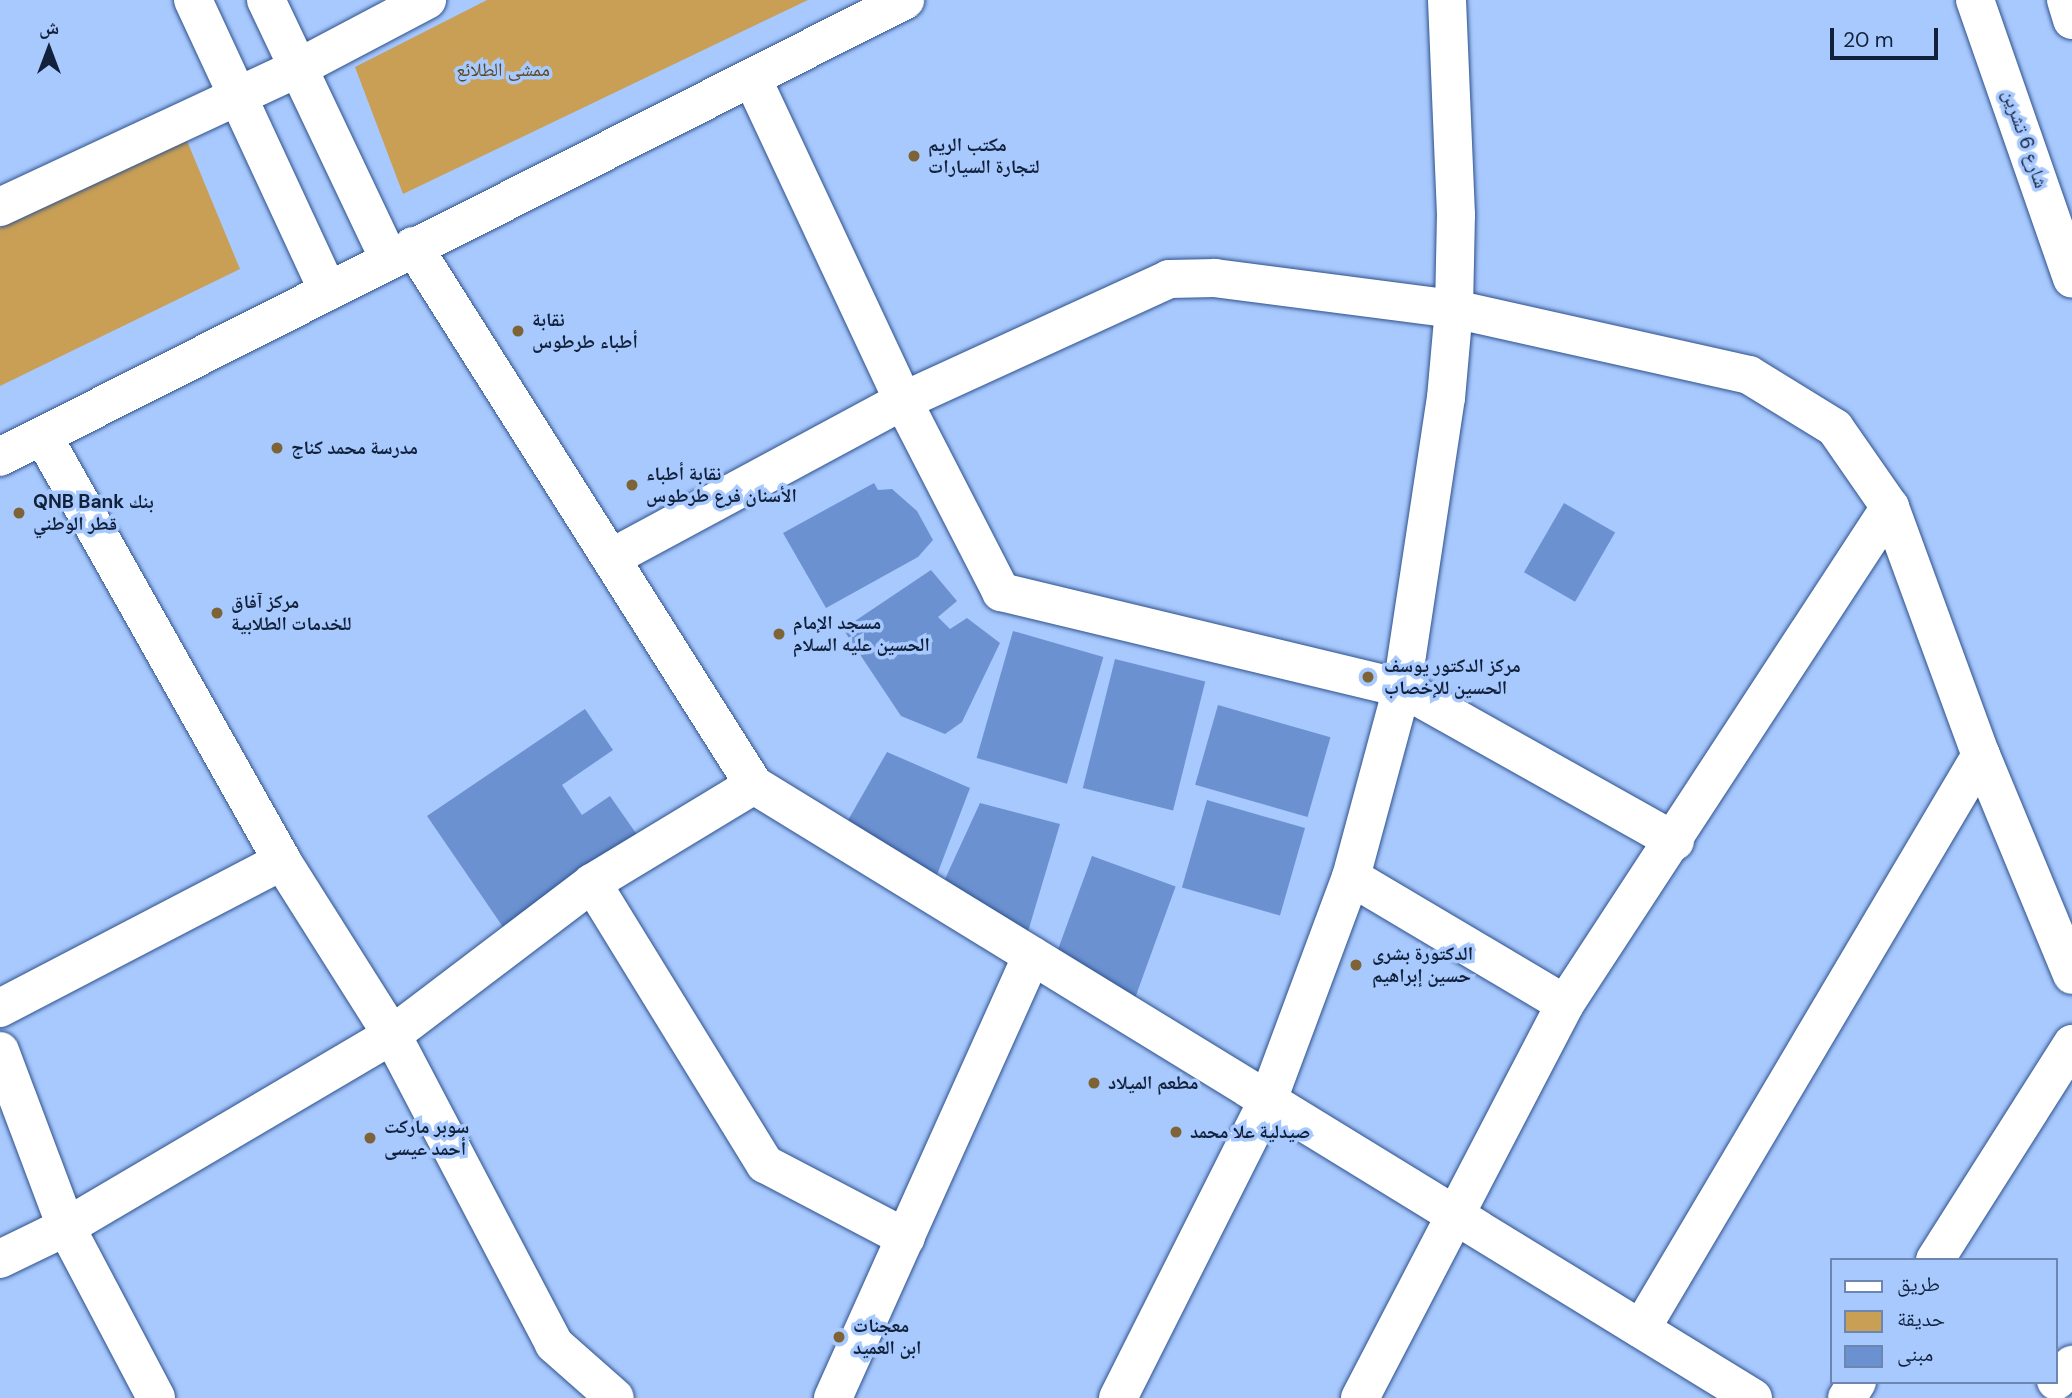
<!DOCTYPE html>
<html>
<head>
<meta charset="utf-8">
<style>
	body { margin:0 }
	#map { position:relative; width:2072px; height:1398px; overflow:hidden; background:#a8c9fe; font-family:"DM Sans","Noto Naskh Arabic",sans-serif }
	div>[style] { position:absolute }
	.green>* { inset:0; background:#c89f55 }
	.building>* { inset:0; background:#6b91d1; transform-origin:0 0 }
	.roads { filter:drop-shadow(0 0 2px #2f528c) drop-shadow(0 0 2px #2f528c) }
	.minor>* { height:38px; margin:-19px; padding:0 19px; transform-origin:19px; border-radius:19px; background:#fff }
	.tertiary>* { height:38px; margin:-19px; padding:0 19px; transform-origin:19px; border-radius:19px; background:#fff }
	.primary>* { height:38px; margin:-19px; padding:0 19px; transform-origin:19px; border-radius:19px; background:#fff }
	.dots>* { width:19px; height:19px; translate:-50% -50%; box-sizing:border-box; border:4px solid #a8c9fe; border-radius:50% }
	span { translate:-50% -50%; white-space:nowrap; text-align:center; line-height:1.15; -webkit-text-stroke:7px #a8c9fe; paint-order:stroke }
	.park-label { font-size:19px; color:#5c461f }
	.street-label { font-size:19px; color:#12213b }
	.poi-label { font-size:19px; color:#12213b; font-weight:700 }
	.left { translate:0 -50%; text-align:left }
	.legend { position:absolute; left:1830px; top:1258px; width:228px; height:126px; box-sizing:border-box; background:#a8c9fe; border:2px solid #6c86b0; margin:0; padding:9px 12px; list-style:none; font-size:21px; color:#12213b }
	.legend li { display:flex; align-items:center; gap:14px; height:35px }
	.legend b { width:35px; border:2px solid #6c86b0 }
	.north { position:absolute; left:14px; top:14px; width:70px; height:70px; -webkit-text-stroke:5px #a8c9fe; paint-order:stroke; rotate:0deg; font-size:19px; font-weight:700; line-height:28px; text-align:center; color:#12213b }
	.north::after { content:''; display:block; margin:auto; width:24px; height:32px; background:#12213b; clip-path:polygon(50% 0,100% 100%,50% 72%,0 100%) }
	.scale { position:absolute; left:1830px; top:28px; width:108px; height:32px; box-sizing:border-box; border:4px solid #12213b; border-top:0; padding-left:9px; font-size:21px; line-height:24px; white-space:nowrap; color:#12213b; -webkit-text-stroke:5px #a8c9fe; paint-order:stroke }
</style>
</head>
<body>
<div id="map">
	<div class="green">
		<div style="clip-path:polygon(487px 0,808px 0,403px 194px,355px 67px)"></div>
		<div style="clip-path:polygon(185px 136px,240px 269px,0 386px,0 228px)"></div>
	</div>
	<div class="building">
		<div style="clip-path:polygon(874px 483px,878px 490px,892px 489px,917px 511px,933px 540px,918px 557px,826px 608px,783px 533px)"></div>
		<div style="left:1564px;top:503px;width:59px;height:80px;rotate:30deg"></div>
		<div style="clip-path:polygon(931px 570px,957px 601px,938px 617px,950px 629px,967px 618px,1000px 643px,962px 722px,945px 734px,901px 716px,843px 629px)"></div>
		<div style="left:1013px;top:631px;width:94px;height:132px;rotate:16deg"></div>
		<div style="left:1115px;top:659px;width:93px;height:133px;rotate:14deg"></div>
		<div style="left:1218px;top:705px;width:117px;height:83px;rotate:16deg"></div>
		<div style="clip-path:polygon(585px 709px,613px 750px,562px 785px,582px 815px,610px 796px,640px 839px,505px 930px,427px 816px)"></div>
		<div style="clip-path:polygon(887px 752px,970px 788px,935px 880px,843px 829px)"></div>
		<div style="left:1207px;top:800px;width:102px;height:91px;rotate:16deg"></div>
		<div style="clip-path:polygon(980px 803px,1060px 824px,1027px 935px,945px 879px)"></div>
		<div style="left:1092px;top:856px;width:89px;height:120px;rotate:20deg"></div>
	</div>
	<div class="roads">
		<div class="minor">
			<div style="left:193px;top:0;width:321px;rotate:65.1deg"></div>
			<div style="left:266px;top:0;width:287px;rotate:64.6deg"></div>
			<div style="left:752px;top:78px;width:357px;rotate:64.9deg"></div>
			<div style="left:903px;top:401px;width:215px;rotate:62.8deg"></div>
			<div style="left:1001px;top:592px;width:412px;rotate:13.5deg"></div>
			<div style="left:1402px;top:688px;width:313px;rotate:29.3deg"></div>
			<div style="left:413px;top:246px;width:638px;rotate:57.68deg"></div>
			<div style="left:754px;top:785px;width:1172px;rotate:31.53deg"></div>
			<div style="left:44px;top:438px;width:485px;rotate:60.6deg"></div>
			<div style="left:282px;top:861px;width:206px;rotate:57.7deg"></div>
			<div style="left:392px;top:1035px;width:349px;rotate:62.3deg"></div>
			<div style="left:554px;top:1344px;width:81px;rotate:41.5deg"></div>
			<div style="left:611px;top:558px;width:332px;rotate:-28.3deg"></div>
			<div style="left:903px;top:401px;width:293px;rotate:-24.6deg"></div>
			<div style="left:1169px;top:279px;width:46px;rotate:-1.2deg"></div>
			<div style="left:1215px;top:278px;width:241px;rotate:7.4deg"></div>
			<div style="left:1454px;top:309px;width:302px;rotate:12.6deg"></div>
			<div style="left:1749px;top:375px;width:101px;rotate:31.6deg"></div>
			<div style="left:1835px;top:428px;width:96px;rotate:55.2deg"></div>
			<div style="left:1890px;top:507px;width:264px;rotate:69.9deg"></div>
			<div style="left:1981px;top:755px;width:238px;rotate:67.5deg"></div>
			<div style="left:1351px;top:877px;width:249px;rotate:30.7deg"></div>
			<div style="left:592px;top:883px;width:330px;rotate:58.4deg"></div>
			<div style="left:765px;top:1164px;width:159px;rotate:27.7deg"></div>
			<div style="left:0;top:1008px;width:318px;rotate:-27.5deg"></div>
			<div style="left:0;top:1051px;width:188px;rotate:69.4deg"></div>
			<div style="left:66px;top:1227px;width:193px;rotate:62.2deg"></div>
			<div style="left:0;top:1259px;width:73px;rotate:-25.9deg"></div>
			<div style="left:66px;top:1227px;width:378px;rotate:-30.5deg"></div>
			<div style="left:392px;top:1035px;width:251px;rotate:-37.2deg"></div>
			<div style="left:592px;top:883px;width:189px;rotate:-31.2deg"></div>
			<div style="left:1935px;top:1260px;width:256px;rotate:-57.6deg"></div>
			<div style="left:1641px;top:1329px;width:667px;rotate:-59.36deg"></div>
			<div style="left:2056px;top:1381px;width:23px;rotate:-45deg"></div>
			<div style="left:833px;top:1398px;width:485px;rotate:-65.8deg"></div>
			<div style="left:1360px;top:1398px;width:444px;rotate:-62.5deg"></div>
			<div style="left:1565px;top:1004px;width:594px;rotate:-56.82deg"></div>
			<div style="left:1847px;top:1398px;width:19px;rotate:-58deg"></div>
		</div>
		<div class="tertiary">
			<div style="left:0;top:207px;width:329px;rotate:-25deg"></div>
			<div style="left:298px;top:68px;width:146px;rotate:-27.8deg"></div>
			<div style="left:0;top:457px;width:1014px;rotate:-26.79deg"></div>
			<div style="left:1118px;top:1398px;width:334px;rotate:-63.3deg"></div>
			<div style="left:1268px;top:1100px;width:238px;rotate:-69.6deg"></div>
			<div style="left:1351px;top:877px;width:196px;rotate:-74.9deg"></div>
			<div style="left:1402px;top:688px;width:293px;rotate:-81.4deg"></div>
			<div style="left:1446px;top:398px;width:89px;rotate:-84.9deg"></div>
			<div style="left:1454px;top:309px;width:94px;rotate:-88.8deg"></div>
			<div style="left:1456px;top:215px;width:215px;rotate:-92.4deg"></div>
		</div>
		<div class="primary">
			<div style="left:1975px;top:0;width:295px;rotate:70.8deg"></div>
			<div style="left:2066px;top:0;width:21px;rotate:73deg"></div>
		</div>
	</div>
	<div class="dots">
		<div style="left:914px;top:156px;background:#7d6335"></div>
		<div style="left:518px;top:331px;background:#7d6335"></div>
		<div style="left:277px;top:448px;background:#7d6335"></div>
		<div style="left:632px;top:485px;background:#7d6335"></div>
		<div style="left:19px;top:513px;background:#7d6335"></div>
		<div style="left:217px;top:613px;background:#7d6335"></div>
		<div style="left:779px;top:634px;background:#7d6335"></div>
		<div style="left:1368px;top:677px;background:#7d6335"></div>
		<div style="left:1356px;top:965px;background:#7d6335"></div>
		<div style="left:1094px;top:1083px;background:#7d6335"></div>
		<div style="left:1176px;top:1132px;background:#7d6335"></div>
		<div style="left:370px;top:1138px;background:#7d6335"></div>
		<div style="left:839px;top:1337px;background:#7d6335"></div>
	</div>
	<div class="park-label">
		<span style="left:503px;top:70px">ممشى الطلائع</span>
	</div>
	<div class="street-label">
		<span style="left:2025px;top:139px;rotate:71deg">شارع 6 تشرين</span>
	</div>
	<div class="poi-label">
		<span class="left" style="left:928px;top:156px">مكتب الريم<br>لتجارة السيارات</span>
		<span class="left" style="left:532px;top:331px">نقابة<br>أطباء طرطوس</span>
		<span class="left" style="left:291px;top:448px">مدرسة محمد كناج</span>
		<span class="left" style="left:646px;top:485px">نقابة أطباء<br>الأسنان فرع طرطوس</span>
		<span class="left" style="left:33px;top:513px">QNB Bank بنك<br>قطر الوطني</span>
		<span class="left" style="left:231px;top:613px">مركز آفاق<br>للخدمات الطلابية</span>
		<span class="left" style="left:793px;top:634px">مسجد الإمام<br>الحسين عليه السلام</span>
		<span class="left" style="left:1384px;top:677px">مركز الدكتور يوسف<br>الحسين للإخصاب</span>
		<span class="left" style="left:1372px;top:965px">الدكتورة بشرى<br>حسين إبراهيم</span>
		<span class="left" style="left:1108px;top:1083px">مطعم الميلاد</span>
		<span class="left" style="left:384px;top:1138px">سوبر ماركت<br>أحمد عيسى</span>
		<span class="left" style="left:1190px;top:1132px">صيدلية علا محمد</span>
		<span class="left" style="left:853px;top:1337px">معجنات<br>ابن العميد</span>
	</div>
	<ul class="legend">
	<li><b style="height:9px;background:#fff"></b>طريق</li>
	<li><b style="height:19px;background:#c89f55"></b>حديقة</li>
	<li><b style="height:19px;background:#6b91d1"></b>مبنى</li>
	</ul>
	<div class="north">ش</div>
	<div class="scale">20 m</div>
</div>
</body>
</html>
